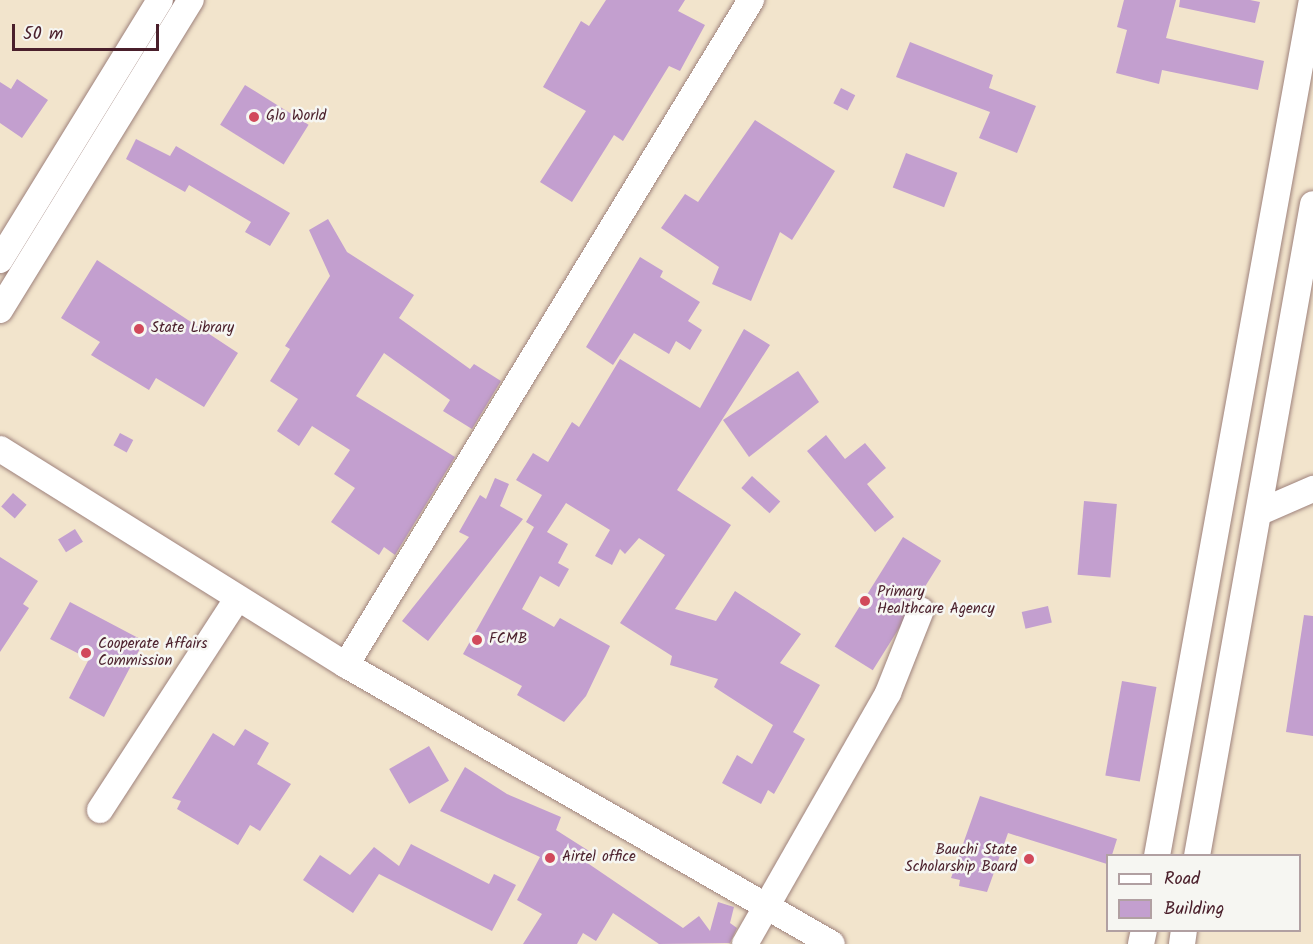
<!DOCTYPE html>
<html>
<head>
<meta charset="utf-8">
<style>
	body { margin:0 }
	#map { position:relative; width:1313px; height:944px; overflow:hidden; background:#f2e4cc; font-family:Kalam,sans-serif }
	div>[style] { position:absolute }
	.building>* { inset:0; background:#c39fcf; transform-origin:0 0 }
	.roads { filter:drop-shadow(0 0 2px #9e827c) drop-shadow(0 0 2px #9e827c) }
	.minor>* { height:26px; margin:-13px; padding:0 13px; transform-origin:13px; border-radius:13px; background:#fff }
	.dots>* { width:16px; height:16px; translate:-50% -50%; box-sizing:border-box; border:3px solid #f6f6f2; border-radius:50% }
	span { translate:-50% -50%; white-space:nowrap; text-align:center; line-height:1.15; -webkit-text-stroke:5px #f6f6f2; paint-order:stroke }
	.poi-label { font-size:15px; color:#4a1f2b }
	.left { translate:0 -50%; text-align:left }
	.right { translate:-100% -50%; text-align:right }
	.legend { position:absolute; left:1106px; top:854px; width:195px; height:78px; box-sizing:border-box; background:#f6f6f2; border:2px solid #b1a0a2; margin:0; padding:8px 10px; list-style:none; font-size:18px; color:#4a1f2b }
	.legend li { display:flex; align-items:center; gap:12px; height:30px }
	.legend b { width:30px; border:2px solid #b1a0a2 }
	.scale { position:absolute; left:12px; top:24px; width:147px; height:27px; box-sizing:border-box; border:3px solid #4a1f2b; border-top:0; padding-left:8px; font-size:18px; line-height:21px; white-space:nowrap; color:#4a1f2b; -webkit-text-stroke:4px #f6f6f2; paint-order:stroke }
</style>
</head>
<body>
<div id="map">
	<div class="building">
		<div style="clip-path:polygon(606px 0,685px 0,678px 11px,705px 25px,680px 71px,669px 66px,623px 141px,614px 135px,572px 202px,540px 182px,586px 111px,543px 87px,581px 21px,589px 26px)"></div>
		<div style="clip-path:polygon(1124px 0,1176px 0,1166px 38px,1264px 61px,1258px 90px,1162px 70px,1159px 84px,1116px 73px,1127px 30px,1117px 27px)"></div>
		<div style="clip-path:polygon(1180px 0,1250px 0,1260px 2px,1255px 23px,1179px 7px)"></div>
		<div style="clip-path:polygon(910px 42px,993px 75px,989px 88px,1036px 106px,1017px 153px,979px 138px,990px 112px,896px 77px)"></div>
		<div style="clip-path:polygon(17px 79px,48px 100px,22px 138px,0 123px,0 82px,11px 89px)"></div>
		<div style="left:245px;top:85px;width:75px;height:47px;rotate:32deg"></div>
		<div style="left:841px;top:88px;width:16px;height:17px;rotate:27deg"></div>
		<div style="clip-path:polygon(755px 120px,835px 171px,792px 240px,780px 232px,751px 301px,712px 284px,719px 267px,661px 228px,685px 194px,698px 202px)"></div>
		<div style="clip-path:polygon(136px 139px,170px 156px,176px 146px,290px 213px,270px 246px,245px 232px,251px 222px,189px 185px,185px 192px,126px 159px)"></div>
		<div style="left:906px;top:153px;width:55px;height:37px;rotate:21deg"></div>
		<div style="clip-path:polygon(328px 219px,347px 252px,414px 295px,399px 318px,470px 369px,474px 364px,501px 381px,472px 429px,443px 411px,450px 400px,384px 353px,356px 396px,455px 457px,395px 555px,384px 547px,379px 555px,331px 522px,355px 488px,334px 474px,350px 450px,312px 426px,299px 446px,277px 431px,298px 399px,270px 381px,290px 349px,285px 346px,330px 276px,309px 230px)"></div>
		<div style="clip-path:polygon(640px 257px,663px 271px,660px 277px,700px 302px,688px 321px,702px 330px,690px 350px,676px 341px,669px 354px,634px 333px,613px 365px,586px 347px)"></div>
		<div style="clip-path:polygon(97px 260px,238px 353px,204px 407px,156px 378px,149px 390px,91px 355px,100px 342px,61px 318px)"></div>
		<div style="clip-path:polygon(744px 329px,770px 345px,677px 490px,731px 525px,675px 609px,716px 621px,735px 591px,801px 634px,780px 663px,820px 685px,793px 732px,805px 739px,774px 794px,768px 790px,761px 804px,722px 783px,737px 755px,752px 764px,773px 725px,714px 687px,718px 679px,670px 665px,672px 656px,620px 623px,665px 555px,639px 538px,625px 554px,620px 549px,612px 565px,595px 556px,610px 530px,566px 503px,547px 532px,568px 544px,558px 563px,569px 569px,559px 587px,540px 576px,522px 609px,554px 627px,560px 618px,610px 646px,586px 696px,564px 722px,517px 695px,522px 686px,463px 654px,534px 527px,526px 522px,542px 495px,516px 480px,533px 453px,548px 462px,572px 422px,579px 427px,620px 359px,700px 408px)"></div>
		<div style="clip-path:polygon(798px 371px,819px 402px,749px 457px,723px 420px)"></div>
		<div style="left:120px;top:433px;width:15px;height:14px;rotate:28deg"></div>
		<div style="clip-path:polygon(826px 435px,845px 459px,865px 443px,886px 468px,867px 484px,894px 517px,875px 532px,807px 451px)"></div>
		<div style="left:752px;top:476px;width:38px;height:16px;rotate:42deg"></div>
		<div style="clip-path:polygon(495px 478px,509px 484px,500px 506px,523px 519px,428px 641px,402px 621px,469px 537px,459px 532px,480px 495px,486px 499px)"></div>
		<div style="left:13px;top:493px;width:18px;height:18px;rotate:41deg"></div>
		<div style="left:1084px;top:501px;width:33px;height:74px;rotate:5deg"></div>
		<div style="left:75px;top:529px;width:15px;height:20px;rotate:58deg"></div>
		<div style="left:903px;top:537px;width:45px;height:129px;rotate:32deg"></div>
		<div style="clip-path:polygon(0 557px,38px 581px,23px 604px,29px 608px,0 652px)"></div>
		<div style="clip-path:polygon(70px 602px,144px 641px,104px 717px,69px 698px,89px 659px,50px 639px)"></div>
		<div style="left:1048px;top:606px;width:17px;height:27px;rotate:77deg"></div>
		<div style="clip-path:polygon(1304px 615px,1313px 616px,1313px 736px,1286px 732px)"></div>
		<div style="left:1122px;top:681px;width:35px;height:96px;rotate:10deg"></div>
		<div style="clip-path:polygon(245px 729px,269px 743px,257px 764px,291px 784px,260px 831px,250px 825px,238px 845px,177px 809px,181px 801px,172px 798px,213px 733px,234px 746px)"></div>
		<div style="left:429px;top:746px;width:40px;height:46px;rotate:60deg"></div>
		<div style="clip-path:polygon(465px 767px,507px 794px,561px 817px,556px 830px,589px 851px,583px 860px,683px 928px,699px 916px,710px 931px,718px 902px,734px 907px,730px 923px,737px 928px,730px 943px,659px 944px,613px 913px,596px 941px,583px 933px,577px 944px,523px 944px,542px 914px,517px 900px,540px 857px,440px 811px)"></div>
		<div style="clip-path:polygon(980px 796px,1117px 839px,1112px 855px,1107px 864px,1008px 833px,987px 892px,959px 886px,960px 880px,951px 878px)"></div>
		<div style="clip-path:polygon(411px 844px,489px 884px,494px 874px,516px 885px,492px 931px,379px 874px,353px 913px,303px 880px,320px 855px,350px 875px,374px 847px,399px 866px)"></div>
	</div>
	<div class="roads">
		<div class="minor">
			<div style="left:0;top:260px;width:305px;rotate:-58.4deg"></div>
			<div style="left:0;top:310px;width:364px;rotate:-58.4deg"></div>
			<div style="left:0;top:449px;width:408px;rotate:32deg"></div>
			<div style="left:346px;top:665px;width:560px;rotate:29.86deg"></div>
			<div style="left:1260px;top:512px;width:58px;rotate:-23.5deg"></div>
			<div style="left:346px;top:665px;width:779px;rotate:-58.66deg"></div>
			<div style="left:100px;top:810px;width:252px;rotate:-57deg"></div>
			<div style="left:1157px;top:856px;width:870px;rotate:-79.74deg"></div>
			<div style="left:1197px;top:856px;width:662px;rotate:-79.91deg"></div>
			<div style="left:745px;top:944px;width:289px;rotate:-60.3deg"></div>
			<div style="left:888px;top:693px;width:89px;rotate:-68.3deg"></div>
			<div style="left:1141px;top:944px;width:14px;rotate:-78deg"></div>
			<div style="left:1182px;top:944px;width:14px;rotate:-82deg"></div>
		</div>
	</div>
	<div class="dots">
		<div style="left:254px;top:117px;background:#d1495b"></div>
		<div style="left:139px;top:329px;background:#d1495b"></div>
		<div style="left:865px;top:601px;background:#d1495b"></div>
		<div style="left:477px;top:640px;background:#d1495b"></div>
		<div style="left:86px;top:653px;background:#d1495b"></div>
		<div style="left:550px;top:858px;background:#d1495b"></div>
		<div style="left:1029px;top:859px;background:#d1495b"></div>
	</div>
	<div class="poi-label">
		<span class="left" style="left:266px;top:117px">Glo World</span>
		<span class="left" style="left:151px;top:329px">State Library</span>
		<span class="left" style="left:877px;top:601px">Primary<br>Healthcare Agency</span>
		<span class="left" style="left:489px;top:640px">FCMB</span>
		<span class="left" style="left:98px;top:653px">Cooperate Affairs<br>Commission</span>
		<span class="right" style="left:1017px;top:859px">Bauchi State<br>Scholarship Board</span>
		<span class="left" style="left:562px;top:858px">Airtel office</span>
	</div>
	<ul class="legend">
	<li><b style="height:8px;background:#fff"></b>Road</li>
	<li><b style="height:16px;background:#c39fcf"></b>Building</li>
	</ul>
	<div class="scale">50 m</div>
</div>
</body>
</html>
